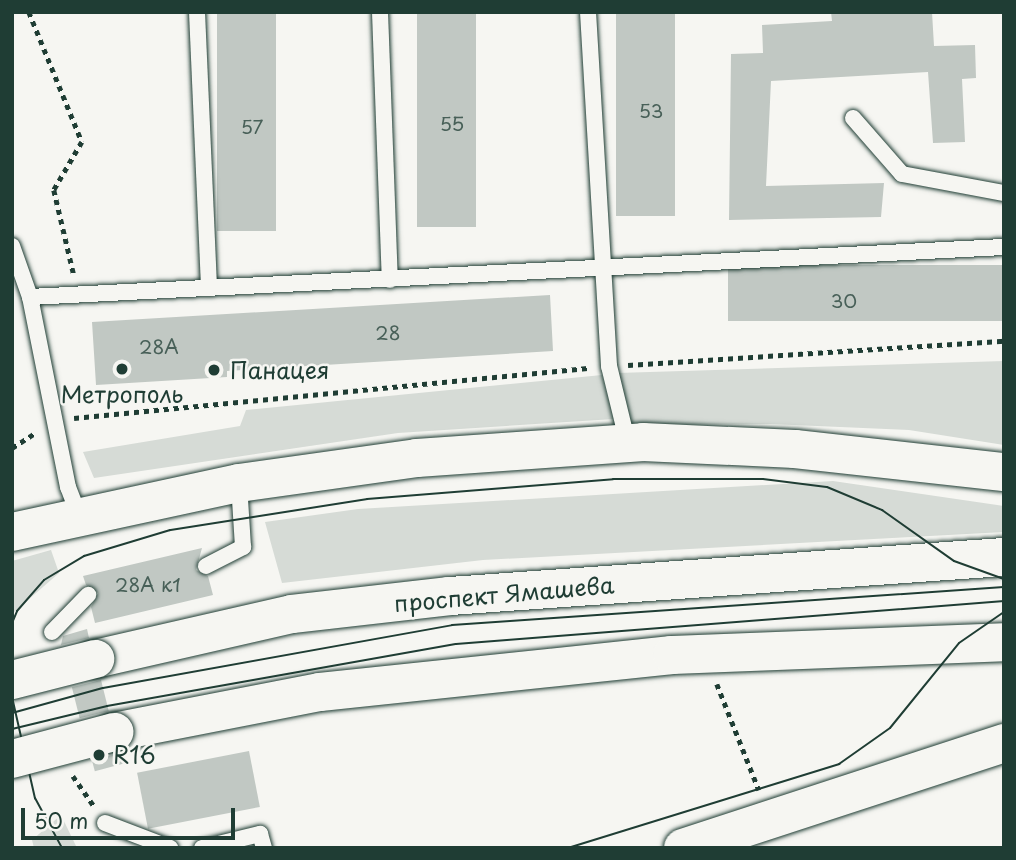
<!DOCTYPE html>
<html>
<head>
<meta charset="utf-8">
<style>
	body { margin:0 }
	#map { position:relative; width:1016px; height:860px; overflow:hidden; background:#f6f6f2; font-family:"Playpen Sans",sans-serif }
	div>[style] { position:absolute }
	.green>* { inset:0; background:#d6dbd6 }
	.building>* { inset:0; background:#c1c8c3; transform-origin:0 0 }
	.path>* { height:4.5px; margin-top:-2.25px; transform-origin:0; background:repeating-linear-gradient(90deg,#1f3d34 0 5px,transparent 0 10px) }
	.roads { filter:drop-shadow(0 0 2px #1f3d34) drop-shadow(0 0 2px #1f3d34) }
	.service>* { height:16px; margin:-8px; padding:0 8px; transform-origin:8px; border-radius:8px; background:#f6f6f2 }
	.primary>* { height:38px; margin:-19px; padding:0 19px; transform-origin:19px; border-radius:19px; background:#f6f6f2 }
	.tram>* { height:2px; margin:-1px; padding:0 1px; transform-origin:1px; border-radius:1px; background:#1f3d34 }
	.bridges { filter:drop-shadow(0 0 2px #1f3d34) drop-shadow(0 0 2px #1f3d34) }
	.primary-bridge>* { height:38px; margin:-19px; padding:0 19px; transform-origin:19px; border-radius:19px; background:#f6f6f2 }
	.dots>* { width:19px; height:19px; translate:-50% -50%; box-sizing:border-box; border:4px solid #f6f6f2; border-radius:50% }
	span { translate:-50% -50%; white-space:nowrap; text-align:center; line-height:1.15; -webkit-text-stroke:5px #f6f6f2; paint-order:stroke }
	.number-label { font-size:19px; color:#486058 }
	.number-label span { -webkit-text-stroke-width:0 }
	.poi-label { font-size:23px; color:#1f3d34 }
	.left { translate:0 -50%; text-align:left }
	.street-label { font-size:23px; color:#1f3d34 }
	.frame { position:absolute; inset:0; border:14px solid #1f3d34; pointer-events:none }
	.scale { position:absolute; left:21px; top:808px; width:214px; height:32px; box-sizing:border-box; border:4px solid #1f3d34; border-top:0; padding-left:9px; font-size:21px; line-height:24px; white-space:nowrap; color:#1f3d34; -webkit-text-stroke:5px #f6f6f2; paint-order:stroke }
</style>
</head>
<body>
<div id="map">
	<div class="green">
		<div style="clip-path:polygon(1004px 361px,1004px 445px,909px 430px,771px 424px,631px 425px,617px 373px)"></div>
		<div style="clip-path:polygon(602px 375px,614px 419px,398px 433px,94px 478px,83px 452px,240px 426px,246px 410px)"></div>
		<div style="clip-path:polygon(833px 481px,1004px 506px,1004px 532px,483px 560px,282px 583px,265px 522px,358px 509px)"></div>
		<div style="clip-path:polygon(51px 550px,59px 573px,12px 614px,12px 561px)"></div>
		<div style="clip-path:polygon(61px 815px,77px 848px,34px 848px,32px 840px)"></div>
	</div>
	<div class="building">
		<div style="left:217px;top:12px;width:59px;height:219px"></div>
		<div style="left:417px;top:12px;width:59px;height:215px"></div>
		<div style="left:616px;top:12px;width:59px;height:204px"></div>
		<div style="clip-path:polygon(831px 12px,932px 12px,934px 46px,975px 45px,976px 78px,962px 79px,965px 142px,933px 143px,928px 72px,771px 81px,766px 186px,884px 183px,881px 217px,729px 220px,731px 54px,763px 53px,762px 25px,832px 21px)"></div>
		<div style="left:1004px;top:265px;width:56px;height:276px;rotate:90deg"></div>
		<div style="clip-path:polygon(550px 295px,553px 351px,227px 371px,227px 377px,96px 385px,92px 322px)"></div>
		<div style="clip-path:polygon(202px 548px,196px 570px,208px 576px,213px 595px,95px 623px,91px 607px,98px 593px,86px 585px,83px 576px)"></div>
		<div style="clip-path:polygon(87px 629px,89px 638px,61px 645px,63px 636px)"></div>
		<div style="left:101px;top:680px;width:32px;height:30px;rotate:76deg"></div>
		<div style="left:249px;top:751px;width:57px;height:114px;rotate:79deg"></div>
		<div style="left:120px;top:753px;width:11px;height:29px;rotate:75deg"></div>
	</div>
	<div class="path">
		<div style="left:29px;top:12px;width:140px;rotate:67.8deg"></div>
		<div style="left:82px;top:142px;width:56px;rotate:120.3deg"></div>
		<div style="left:54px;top:190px;width:87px;rotate:76.8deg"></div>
		<div style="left:628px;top:365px;width:377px;rotate:-3.7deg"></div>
		<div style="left:74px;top:418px;width:516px;rotate:-5.56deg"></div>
		<div style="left:12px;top:448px;width:27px;rotate:-33deg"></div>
		<div style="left:717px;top:684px;width:114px;rotate:68.4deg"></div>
		<div style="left:73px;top:776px;width:37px;rotate:55deg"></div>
	</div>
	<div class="roads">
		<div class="service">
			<div style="left:197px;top:12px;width:276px;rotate:87.5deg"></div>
			<div style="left:380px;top:12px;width:268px;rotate:87.9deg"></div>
			<div style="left:588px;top:12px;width:355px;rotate:86.6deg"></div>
			<div style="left:609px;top:366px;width:80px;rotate:76.3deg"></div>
			<div style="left:853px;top:118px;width:74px;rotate:48.8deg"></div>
			<div style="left:902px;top:174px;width:104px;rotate:10.6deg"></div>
			<div style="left:12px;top:246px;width:54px;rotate:70.6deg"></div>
			<div style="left:30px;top:297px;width:194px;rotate:78.7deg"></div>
			<div style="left:68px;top:487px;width:31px;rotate:69deg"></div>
			<div style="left:30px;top:297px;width:975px;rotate:-2.94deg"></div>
			<div style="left:206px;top:566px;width:42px;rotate:-27.2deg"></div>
			<div style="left:243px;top:547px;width:64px;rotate:-93.6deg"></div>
			<div style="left:52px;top:632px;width:52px;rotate:-45.8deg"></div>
			<div style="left:105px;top:823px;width:70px;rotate:21deg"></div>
			<div style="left:202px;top:848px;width:60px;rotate:-13.6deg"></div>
			<div style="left:260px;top:834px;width:15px;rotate:74deg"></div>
		</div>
		<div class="primary">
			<div style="left:12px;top:532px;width:232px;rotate:-12.2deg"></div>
			<div style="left:239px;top:483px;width:180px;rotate:-8deg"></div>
			<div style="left:417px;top:458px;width:227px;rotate:-4deg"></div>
			<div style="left:643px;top:442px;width:152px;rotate:2.6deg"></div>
			<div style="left:795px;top:449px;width:210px;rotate:6.3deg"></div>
			<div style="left:95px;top:659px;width:202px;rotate:-12.9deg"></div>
			<div style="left:292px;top:614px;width:159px;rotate:-6.5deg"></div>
			<div style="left:450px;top:596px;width:555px;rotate:-4.03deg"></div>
			<div style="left:114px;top:732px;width:210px;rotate:-11deg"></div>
			<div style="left:320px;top:692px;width:354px;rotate:-6deg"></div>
			<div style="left:672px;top:655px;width:332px;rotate:-2.2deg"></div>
			<div style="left:683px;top:848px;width:338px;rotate:-18.1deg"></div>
		</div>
	</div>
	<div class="tram">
		<div style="left:12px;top:623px;width:13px;rotate:-67deg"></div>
		<div style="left:17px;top:611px;width:41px;rotate:-48.9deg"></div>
		<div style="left:44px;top:580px;width:47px;rotate:-31deg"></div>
		<div style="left:84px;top:556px;width:90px;rotate:-16.8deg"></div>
		<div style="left:170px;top:530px;width:199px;rotate:-8.9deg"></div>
		<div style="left:367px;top:499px;width:247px;rotate:-4.6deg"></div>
		<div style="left:613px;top:479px;width:150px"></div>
		<div style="left:763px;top:479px;width:64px;rotate:7.1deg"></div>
		<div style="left:827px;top:487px;width:60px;rotate:22.7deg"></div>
		<div style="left:882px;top:510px;width:88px;rotate:35.3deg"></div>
		<div style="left:954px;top:561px;width:53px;rotate:19.8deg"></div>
		<div style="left:12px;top:697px;width:104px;rotate:77.2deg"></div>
		<div style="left:35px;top:798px;width:57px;rotate:61.6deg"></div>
		<div style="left:12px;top:713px;width:94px;rotate:-15.4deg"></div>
		<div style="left:103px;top:688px;width:355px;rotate:-10.2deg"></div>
		<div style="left:452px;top:625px;width:553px;rotate:-3.94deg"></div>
		<div style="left:12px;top:729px;width:98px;rotate:-13.6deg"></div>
		<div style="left:107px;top:706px;width:354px;rotate:-10.1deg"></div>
		<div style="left:456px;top:644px;width:550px;rotate:-4.49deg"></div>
		<div style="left:568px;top:848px;width:284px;rotate:-17.2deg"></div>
		<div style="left:839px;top:764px;width:62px;rotate:-35.2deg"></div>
		<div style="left:890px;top:728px;width:109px;rotate:-50.9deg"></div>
		<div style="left:959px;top:643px;width:55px;rotate:-34.6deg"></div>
	</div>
	<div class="bridges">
		<div class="primary-bridge">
			<div style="left:12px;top:680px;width:86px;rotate:-14.2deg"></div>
			<div style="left:12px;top:759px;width:106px;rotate:-14.8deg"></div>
		</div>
	</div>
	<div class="dots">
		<div style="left:122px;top:369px;background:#1f3d34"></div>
		<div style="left:214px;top:370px;background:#1f3d34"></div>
		<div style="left:99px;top:755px;background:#1f3d34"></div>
	</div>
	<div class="number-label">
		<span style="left:651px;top:111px">53</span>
		<span style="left:452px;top:124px">55</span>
		<span style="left:252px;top:127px">57</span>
		<span style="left:844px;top:301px">30</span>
		<span style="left:388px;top:333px">28</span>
		<span style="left:159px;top:347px">28А</span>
		<span style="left:148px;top:585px">28А к1</span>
	</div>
	<div class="poi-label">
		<span class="left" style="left:230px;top:370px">Панацея</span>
		<span style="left:122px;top:394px">Метрополь</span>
		<span class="left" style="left:113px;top:755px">R16</span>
	</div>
	<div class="street-label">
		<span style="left:504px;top:594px;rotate:-5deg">проспект Ямашева</span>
	</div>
	<div class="frame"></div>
	<div class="scale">50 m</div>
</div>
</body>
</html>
